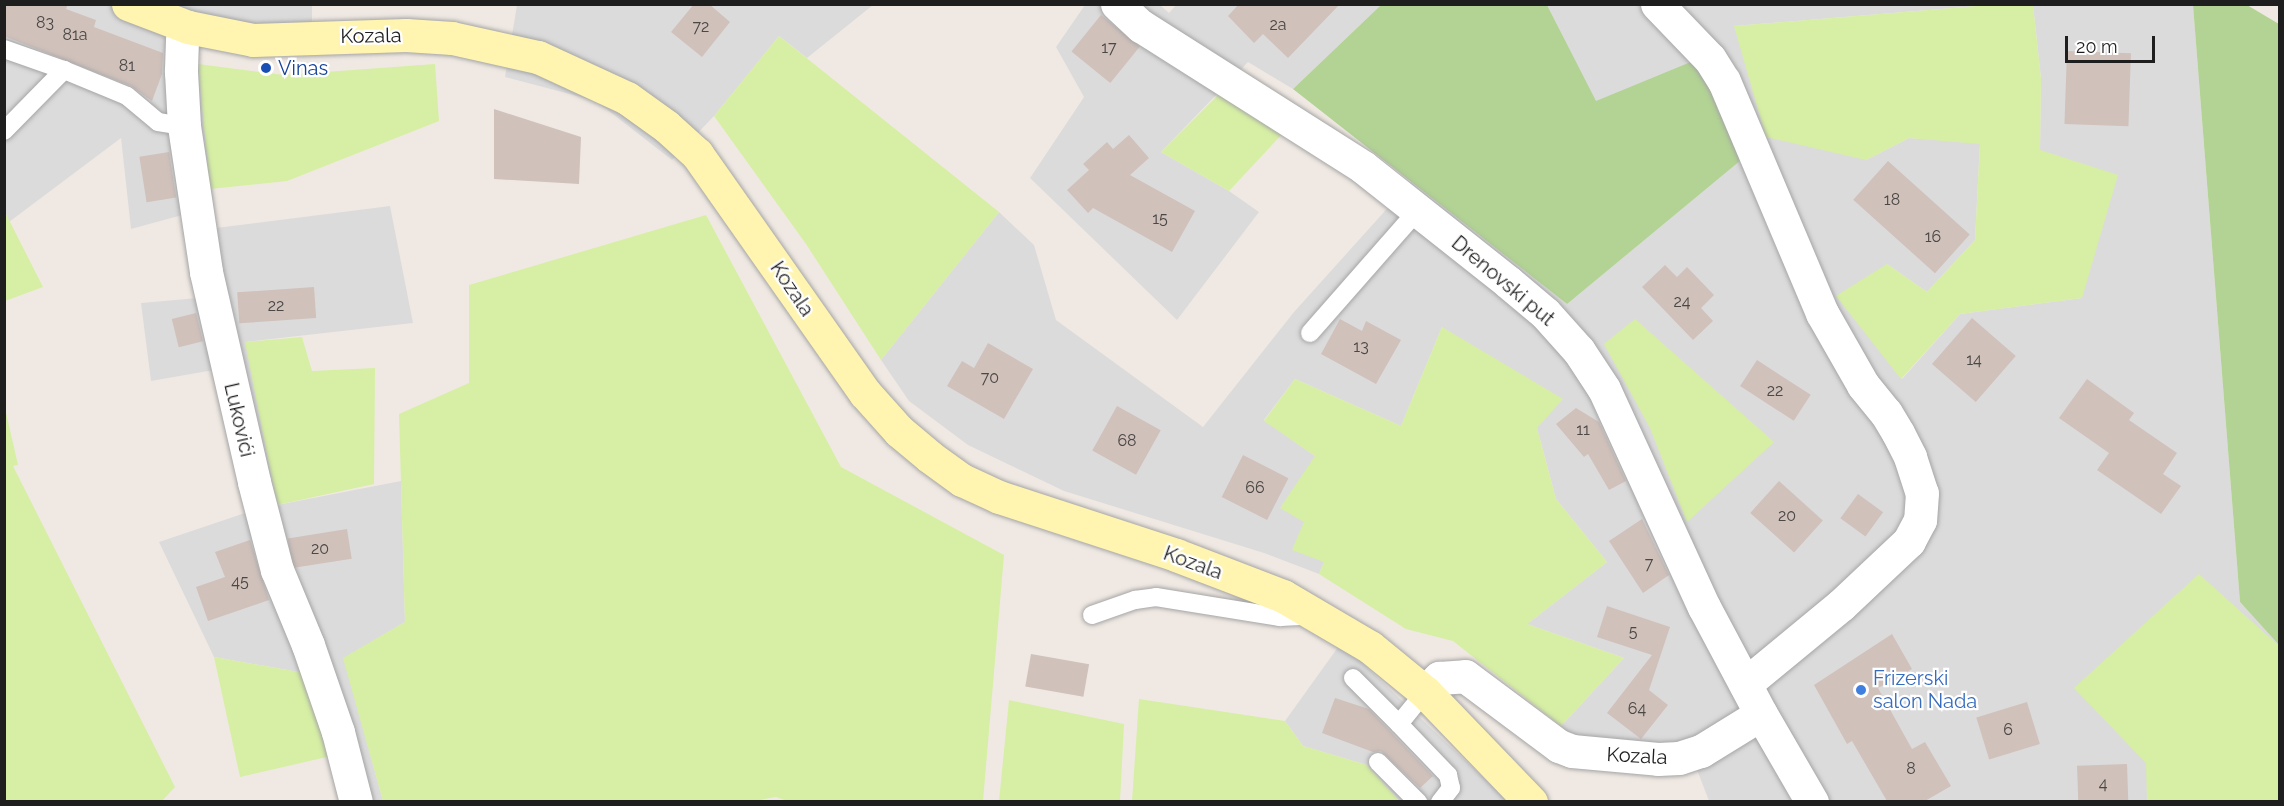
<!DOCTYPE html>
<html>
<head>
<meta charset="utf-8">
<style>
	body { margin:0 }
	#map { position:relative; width:2284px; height:806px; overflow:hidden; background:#f0e9e3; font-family:Raleway,sans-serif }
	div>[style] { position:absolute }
	.residential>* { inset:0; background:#dcdbdb }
	.grass>* { inset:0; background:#d6efa4 }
	.forest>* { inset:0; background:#b2d394 }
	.building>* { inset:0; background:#d0c1bb; transform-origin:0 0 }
	.roads { filter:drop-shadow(0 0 2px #a5a5a5) drop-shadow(0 0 2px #a5a5a5) }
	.service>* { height:18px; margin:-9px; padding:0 9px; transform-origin:9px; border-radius:9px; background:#fff }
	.minor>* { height:33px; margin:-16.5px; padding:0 16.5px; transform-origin:16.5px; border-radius:16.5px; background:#fff }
	.secondary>* { height:33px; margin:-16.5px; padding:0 16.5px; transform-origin:16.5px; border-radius:16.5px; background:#fff5b1 }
	.dots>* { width:16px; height:16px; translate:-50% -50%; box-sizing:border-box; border:3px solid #fff; border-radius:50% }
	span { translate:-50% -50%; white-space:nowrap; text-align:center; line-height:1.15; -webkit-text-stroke:4.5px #fff; paint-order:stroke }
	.number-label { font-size:16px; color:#4a4745 }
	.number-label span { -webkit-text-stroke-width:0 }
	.street-label { font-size:20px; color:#1e1e1e }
	.transit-label { font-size:20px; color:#164399 }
	.left { translate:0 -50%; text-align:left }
	.shop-label { font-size:20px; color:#366cbe }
	.frame { position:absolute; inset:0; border:6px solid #1e1e1e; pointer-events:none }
	.scale { position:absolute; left:2065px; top:36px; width:90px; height:27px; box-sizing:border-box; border:3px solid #1e1e1e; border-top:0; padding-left:8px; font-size:18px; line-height:21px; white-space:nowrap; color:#1e1e1e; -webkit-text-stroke:4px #fff; paint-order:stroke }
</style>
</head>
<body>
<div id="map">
	<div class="residential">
		<div style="clip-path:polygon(1177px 4px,1381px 5px,1293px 89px,1248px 62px,1161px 152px,1229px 191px,1259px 212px,1177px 320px,1030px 178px,1084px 97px,1056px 47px,1085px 5px,1160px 5px,1169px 13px)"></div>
		<div style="clip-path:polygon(5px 5px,312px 5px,312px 49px,201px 42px,198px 64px,216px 228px,390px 206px,413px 323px,246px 342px,277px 505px,401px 481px,405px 622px,344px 658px,383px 801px,341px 801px,304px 673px,214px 657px,159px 542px,248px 512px,214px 370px,151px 381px,141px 303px,198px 298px,186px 214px,131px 229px,121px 138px,9px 222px,5px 212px)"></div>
		<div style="clip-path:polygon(517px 5px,873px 5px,807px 58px,779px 36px,714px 116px,672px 160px,596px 101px,505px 77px)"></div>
		<div style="clip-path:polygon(1547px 5px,1989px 5px,1734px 26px,1866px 160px,1909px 138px,1980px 143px,1975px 240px,1927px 292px,1887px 264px,1902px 379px,1960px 314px,2082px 298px,2040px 150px,2041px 79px,2033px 5px,2193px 5px,2240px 602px,2279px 645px,2279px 801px,1709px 801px,1688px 746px,1579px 741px,1561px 726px,1624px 658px,1527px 624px,1607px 562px,1556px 499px,1537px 428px,1442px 327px,1401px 426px,1295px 379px,1264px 420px,1315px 456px,1304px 522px,1324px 562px,1319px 574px,1264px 553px,1064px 491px,968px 445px,909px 401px,881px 360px,999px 212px,1034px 245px,1056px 320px,1203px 427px,1294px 312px,1411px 182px,1567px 304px,1595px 101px)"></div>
		<div style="clip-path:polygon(1341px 643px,1508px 801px,1399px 801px,1367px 765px,1303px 746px,1285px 721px)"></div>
	</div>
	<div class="grass">
		<div style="clip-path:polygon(1989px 5px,2033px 5px,2041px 79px,2040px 150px,2118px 175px,2082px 298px,1960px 314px,1901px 379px,1836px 296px,1887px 264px,1927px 292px,1975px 240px,1980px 144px,1909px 138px,1866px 160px,1766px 137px,1734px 26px)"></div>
		<div style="clip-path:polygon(779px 36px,999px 212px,881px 360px,806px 244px,714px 116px)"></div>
		<div style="clip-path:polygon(198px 64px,284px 75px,435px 64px,439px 121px,287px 181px,210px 189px)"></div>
		<div style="clip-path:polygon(1222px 91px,1286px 130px,1229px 191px,1161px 152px)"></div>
		<div style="clip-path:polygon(5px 212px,43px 287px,5px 301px,4px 301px)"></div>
		<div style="clip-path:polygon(706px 215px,841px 467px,1004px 555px,983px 801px,790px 802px,776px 797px,749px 802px,383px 801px,343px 658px,405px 622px,399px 414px,469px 383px,469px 285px)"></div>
		<div style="clip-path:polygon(1635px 319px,1774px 442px,1687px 522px,1650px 428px,1604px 344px)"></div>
		<div style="clip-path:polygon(1442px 327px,1563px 399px,1537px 428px,1556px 499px,1607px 562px,1527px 624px,1624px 658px,1561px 726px,1453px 641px,1406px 629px,1319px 574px,1324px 562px,1292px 550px,1304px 522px,1280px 508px,1315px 456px,1264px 421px,1295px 379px,1401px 426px)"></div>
		<div style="clip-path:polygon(302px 337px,312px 371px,375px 368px,374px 484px,277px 505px,245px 342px)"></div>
		<div style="clip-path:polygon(5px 408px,18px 465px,13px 466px,175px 787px,162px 801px,5px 801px)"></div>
		<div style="clip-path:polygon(2199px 574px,2279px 646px,2279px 801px,2147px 801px,2146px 763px,2074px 688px)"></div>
		<div style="clip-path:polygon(214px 657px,304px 673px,331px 756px,240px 777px)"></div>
		<div style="clip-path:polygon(1139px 699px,1285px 721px,1303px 746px,1367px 765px,1399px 801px,1132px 801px)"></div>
		<div style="clip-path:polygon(1009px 700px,1124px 724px,1120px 801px,999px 801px)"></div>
	</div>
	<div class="forest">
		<div style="clip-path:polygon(1381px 5px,1547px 5px,1596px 101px,1698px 59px,1741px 160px,1567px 304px,1293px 89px)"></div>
		<div style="clip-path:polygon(2193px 5px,2247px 5px,2279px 24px,2279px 645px,2240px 602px)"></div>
	</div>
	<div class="building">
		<div style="clip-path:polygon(4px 4px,68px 4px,66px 9px,96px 20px,94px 27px,163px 53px,162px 74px,152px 101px,131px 86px,4px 36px)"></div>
		<div style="clip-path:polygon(694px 4px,709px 4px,730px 22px,702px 57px,671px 32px)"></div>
		<div style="clip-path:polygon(1239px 4px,1340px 4px,1288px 58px,1263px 34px,1254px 43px,1228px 16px)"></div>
		<div style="left:1101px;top:15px;width:50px;height:47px;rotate:39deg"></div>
		<div style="left:2067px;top:51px;width:64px;height:73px;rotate:2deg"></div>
		<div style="clip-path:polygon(494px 109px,581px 137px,579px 184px,494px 179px)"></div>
		<div style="clip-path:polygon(1129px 135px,1149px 158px,1130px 175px,1195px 211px,1172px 252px,1093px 208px,1088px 213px,1067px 190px,1089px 170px,1083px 164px,1107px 142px,1113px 149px)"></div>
		<div style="left:169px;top:152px;width:46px;height:30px;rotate:81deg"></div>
		<div style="left:1888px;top:161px;width:110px;height:52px;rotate:42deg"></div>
		<div style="clip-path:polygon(1665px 265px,1677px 277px,1687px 267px,1714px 295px,1701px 308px,1713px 321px,1693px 340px,1642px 287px)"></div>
		<div style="left:314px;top:287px;width:31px;height:77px;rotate:86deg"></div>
		<div style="left:196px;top:313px;width:29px;height:25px;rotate:76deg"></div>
		<div style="left:1972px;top:318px;width:58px;height:61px;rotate:41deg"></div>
		<div style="clip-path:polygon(1340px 319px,1362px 331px,1366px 321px,1401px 340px,1376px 384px,1321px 354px)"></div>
		<div style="clip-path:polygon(988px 343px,1033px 369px,1004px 419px,947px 386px,962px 361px,974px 368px)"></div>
		<div style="left:1757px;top:360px;width:64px;height:31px;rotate:33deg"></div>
		<div style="clip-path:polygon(2087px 379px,2134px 413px,2129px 420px,2177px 453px,2163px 474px,2181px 486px,2161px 514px,2097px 470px,2109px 453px,2059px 418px)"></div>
		<div style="left:1117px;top:406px;width:50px;height:51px;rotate:29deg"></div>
		<div style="clip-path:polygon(1576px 408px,1599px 422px,1626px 481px,1609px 490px,1588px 454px,1584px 457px,1556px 424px)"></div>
		<div style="left:1243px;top:455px;width:51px;height:47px;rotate:27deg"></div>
		<div style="left:1779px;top:481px;width:59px;height:43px;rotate:42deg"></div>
		<div style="left:1858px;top:494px;width:31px;height:30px;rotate:36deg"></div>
		<div style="clip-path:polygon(1642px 519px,1669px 575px,1643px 593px,1609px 541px)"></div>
		<div style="left:347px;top:529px;width:30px;height:60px;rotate:81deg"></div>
		<div style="clip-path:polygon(250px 540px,269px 600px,208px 621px,196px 587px,225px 577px,215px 552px)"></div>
		<div style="clip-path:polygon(1607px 606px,1670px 627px,1649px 690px,1668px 705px,1641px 739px,1607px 713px,1652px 655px,1597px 637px)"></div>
		<div style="clip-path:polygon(1892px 634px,1912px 669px,1878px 688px,1912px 749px,1925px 742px,1951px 786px,1925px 801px,1887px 801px,1852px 741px,1847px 744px,1814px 685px)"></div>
		<div style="left:1031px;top:654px;width:59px;height:33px;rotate:10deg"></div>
		<div style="clip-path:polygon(1335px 698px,1369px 709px,1433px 776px,1420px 788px,1381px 751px,1373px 752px,1322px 733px)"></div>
		<div style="left:2027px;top:702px;width:44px;height:53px;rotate:73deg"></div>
		<div style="left:2127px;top:764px;width:37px;height:50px;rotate:88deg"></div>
	</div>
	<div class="roads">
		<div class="service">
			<div style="left:4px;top:49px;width:64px;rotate:19.3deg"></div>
			<div style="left:4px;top:131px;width:86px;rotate:-45.5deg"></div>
			<div style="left:64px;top:70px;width:68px;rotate:22.4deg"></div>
			<div style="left:127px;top:96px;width:40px;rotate:40deg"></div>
			<div style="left:158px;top:122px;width:26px;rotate:9deg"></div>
			<div style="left:1310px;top:333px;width:164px;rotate:-48.7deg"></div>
			<div style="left:1092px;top:615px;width:46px;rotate:-19.2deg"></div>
			<div style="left:1135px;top:600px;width:21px;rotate:-8deg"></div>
			<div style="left:1156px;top:597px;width:126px;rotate:9.2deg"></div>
			<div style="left:1280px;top:617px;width:20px;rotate:-3deg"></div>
			<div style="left:1300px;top:616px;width:11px;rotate:-27deg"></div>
			<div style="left:1353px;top:678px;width:65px;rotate:45deg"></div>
			<div style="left:1399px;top:724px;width:41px;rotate:-50.9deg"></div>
			<div style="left:1399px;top:724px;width:71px;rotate:46.1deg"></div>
			<div style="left:1448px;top:775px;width:13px;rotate:77deg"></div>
			<div style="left:1451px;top:788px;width:18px;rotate:128deg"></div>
			<div style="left:1378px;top:762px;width:57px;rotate:45deg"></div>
		</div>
		<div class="minor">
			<div style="left:1117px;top:4px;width:33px;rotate:43deg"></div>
			<div style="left:1141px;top:26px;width:263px;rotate:32.4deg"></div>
			<div style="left:1363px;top:167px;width:185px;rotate:38.4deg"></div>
			<div style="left:1508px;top:282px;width:48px;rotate:40deg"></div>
			<div style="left:1545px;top:313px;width:51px;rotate:48.2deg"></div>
			<div style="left:1579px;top:351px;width:45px;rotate:56.7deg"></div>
			<div style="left:1604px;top:389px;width:240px;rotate:65.4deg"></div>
			<div style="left:1704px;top:607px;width:121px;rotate:62deg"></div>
			<div style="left:1761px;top:714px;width:102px;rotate:59.9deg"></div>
			<div style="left:1657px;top:4px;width:76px;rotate:46.1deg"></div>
			<div style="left:1710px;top:59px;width:26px;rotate:58deg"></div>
			<div style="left:1724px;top:81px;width:252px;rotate:67.1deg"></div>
			<div style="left:1822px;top:313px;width:83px;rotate:60.3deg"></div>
			<div style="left:1863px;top:385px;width:36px;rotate:51deg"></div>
			<div style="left:1886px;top:413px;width:23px;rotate:59deg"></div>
			<div style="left:1898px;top:433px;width:27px;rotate:63deg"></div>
			<div style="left:1910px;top:457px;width:38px;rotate:72deg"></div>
			<div style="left:1922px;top:493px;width:27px;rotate:94deg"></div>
			<div style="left:1920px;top:520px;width:24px;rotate:118deg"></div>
			<div style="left:1909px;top:541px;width:93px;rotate:136.7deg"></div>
			<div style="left:1841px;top:605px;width:124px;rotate:140.5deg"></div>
			<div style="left:188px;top:27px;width:14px;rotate:115deg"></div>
			<div style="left:182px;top:40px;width:32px;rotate:92deg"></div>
			<div style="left:181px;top:72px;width:54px;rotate:86.8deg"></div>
			<div style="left:184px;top:126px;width:148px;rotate:81.4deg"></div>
			<div style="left:206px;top:272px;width:215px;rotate:77.1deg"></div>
			<div style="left:254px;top:482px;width:91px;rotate:75.4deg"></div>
			<div style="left:277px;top:570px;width:81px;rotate:67.5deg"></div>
			<div style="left:308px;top:645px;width:92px;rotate:71deg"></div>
			<div style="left:338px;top:732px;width:72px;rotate:75.6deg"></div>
			<div style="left:1425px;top:692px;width:20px;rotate:-45deg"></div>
			<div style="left:1439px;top:678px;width:26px;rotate:-4deg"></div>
			<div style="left:1465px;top:676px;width:117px;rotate:36.7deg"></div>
			<div style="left:1559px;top:746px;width:14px;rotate:21deg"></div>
			<div style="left:1572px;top:751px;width:86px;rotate:5.3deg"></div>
			<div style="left:1658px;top:759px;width:21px;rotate:-3deg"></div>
			<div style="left:1679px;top:758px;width:23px;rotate:-18deg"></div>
			<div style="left:1701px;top:751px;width:70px;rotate:-31.7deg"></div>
		</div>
		<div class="secondary">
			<div style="left:128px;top:4px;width:64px;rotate:21deg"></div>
			<div style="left:188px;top:27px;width:66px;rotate:11.3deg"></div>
			<div style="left:253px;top:40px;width:153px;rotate:-1.9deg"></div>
			<div style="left:406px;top:35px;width:46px;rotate:3.7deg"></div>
			<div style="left:452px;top:38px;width:88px;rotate:12.5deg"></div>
			<div style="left:538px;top:57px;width:98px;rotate:24.7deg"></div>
			<div style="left:627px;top:98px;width:48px;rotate:35.7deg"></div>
			<div style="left:666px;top:126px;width:42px;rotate:42.1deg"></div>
			<div style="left:697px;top:154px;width:292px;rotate:54.9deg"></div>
			<div style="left:865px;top:393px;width:51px;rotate:48.2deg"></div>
			<div style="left:899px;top:431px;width:40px;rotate:40deg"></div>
			<div style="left:930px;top:457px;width:39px;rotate:36deg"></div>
			<div style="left:962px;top:480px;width:41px;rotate:24.7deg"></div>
			<div style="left:999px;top:497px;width:186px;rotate:18.1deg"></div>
			<div style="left:1176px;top:555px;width:115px;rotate:21deg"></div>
			<div style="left:1283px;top:596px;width:101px;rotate:30.4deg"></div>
			<div style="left:1370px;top:647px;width:71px;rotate:39.3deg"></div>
			<div style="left:1425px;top:692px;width:153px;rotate:46.1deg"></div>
		</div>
	</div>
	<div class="dots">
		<div style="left:266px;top:68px;background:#1a4fb4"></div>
		<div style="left:1861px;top:690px;background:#3f7fe0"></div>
	</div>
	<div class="number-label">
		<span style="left:45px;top:23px">83</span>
		<span style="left:1278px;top:25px">2a</span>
		<span style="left:701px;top:27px">72</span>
		<span style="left:75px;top:35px">81a</span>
		<span style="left:1109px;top:48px">17</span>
		<span style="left:127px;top:66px">81</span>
		<span style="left:1892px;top:200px">18</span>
		<span style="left:1160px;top:219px">15</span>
		<span style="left:1933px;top:237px">16</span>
		<span style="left:1682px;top:302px">24</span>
		<span style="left:276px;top:306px">22</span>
		<span style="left:1361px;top:347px">13</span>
		<span style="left:1974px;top:360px">14</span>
		<span style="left:990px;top:378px">70</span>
		<span style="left:1775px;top:391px">22</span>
		<span style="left:1583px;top:430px">11</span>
		<span style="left:1127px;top:441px">68</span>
		<span style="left:1255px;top:488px">66</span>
		<span style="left:1787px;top:516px">20</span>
		<span style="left:320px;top:549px">20</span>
		<span style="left:1649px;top:564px">7</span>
		<span style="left:240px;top:582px">45</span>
		<span style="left:1633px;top:632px">5</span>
		<span style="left:1637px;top:709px">64</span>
		<span style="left:2008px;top:730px">6</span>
		<span style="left:1911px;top:769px">8</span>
		<span style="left:2103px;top:784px">4</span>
	</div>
	<div class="street-label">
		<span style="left:371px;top:36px;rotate:-1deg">Kozala</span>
		<span style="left:1503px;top:281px;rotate:40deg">Drenovski put</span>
		<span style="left:792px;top:289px;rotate:56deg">Kozala</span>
		<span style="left:239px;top:420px;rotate:77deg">Lukovići</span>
		<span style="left:1193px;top:563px;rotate:20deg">Kozala</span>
		<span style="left:1637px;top:756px;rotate:3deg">Kozala</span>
	</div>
	<div class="transit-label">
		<span class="left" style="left:278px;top:68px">Vinas</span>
	</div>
	<div class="shop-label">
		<span class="left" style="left:1873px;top:690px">Frizerski<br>salon Nada</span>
	</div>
	<div class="frame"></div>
	<div class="scale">20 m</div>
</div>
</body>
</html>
